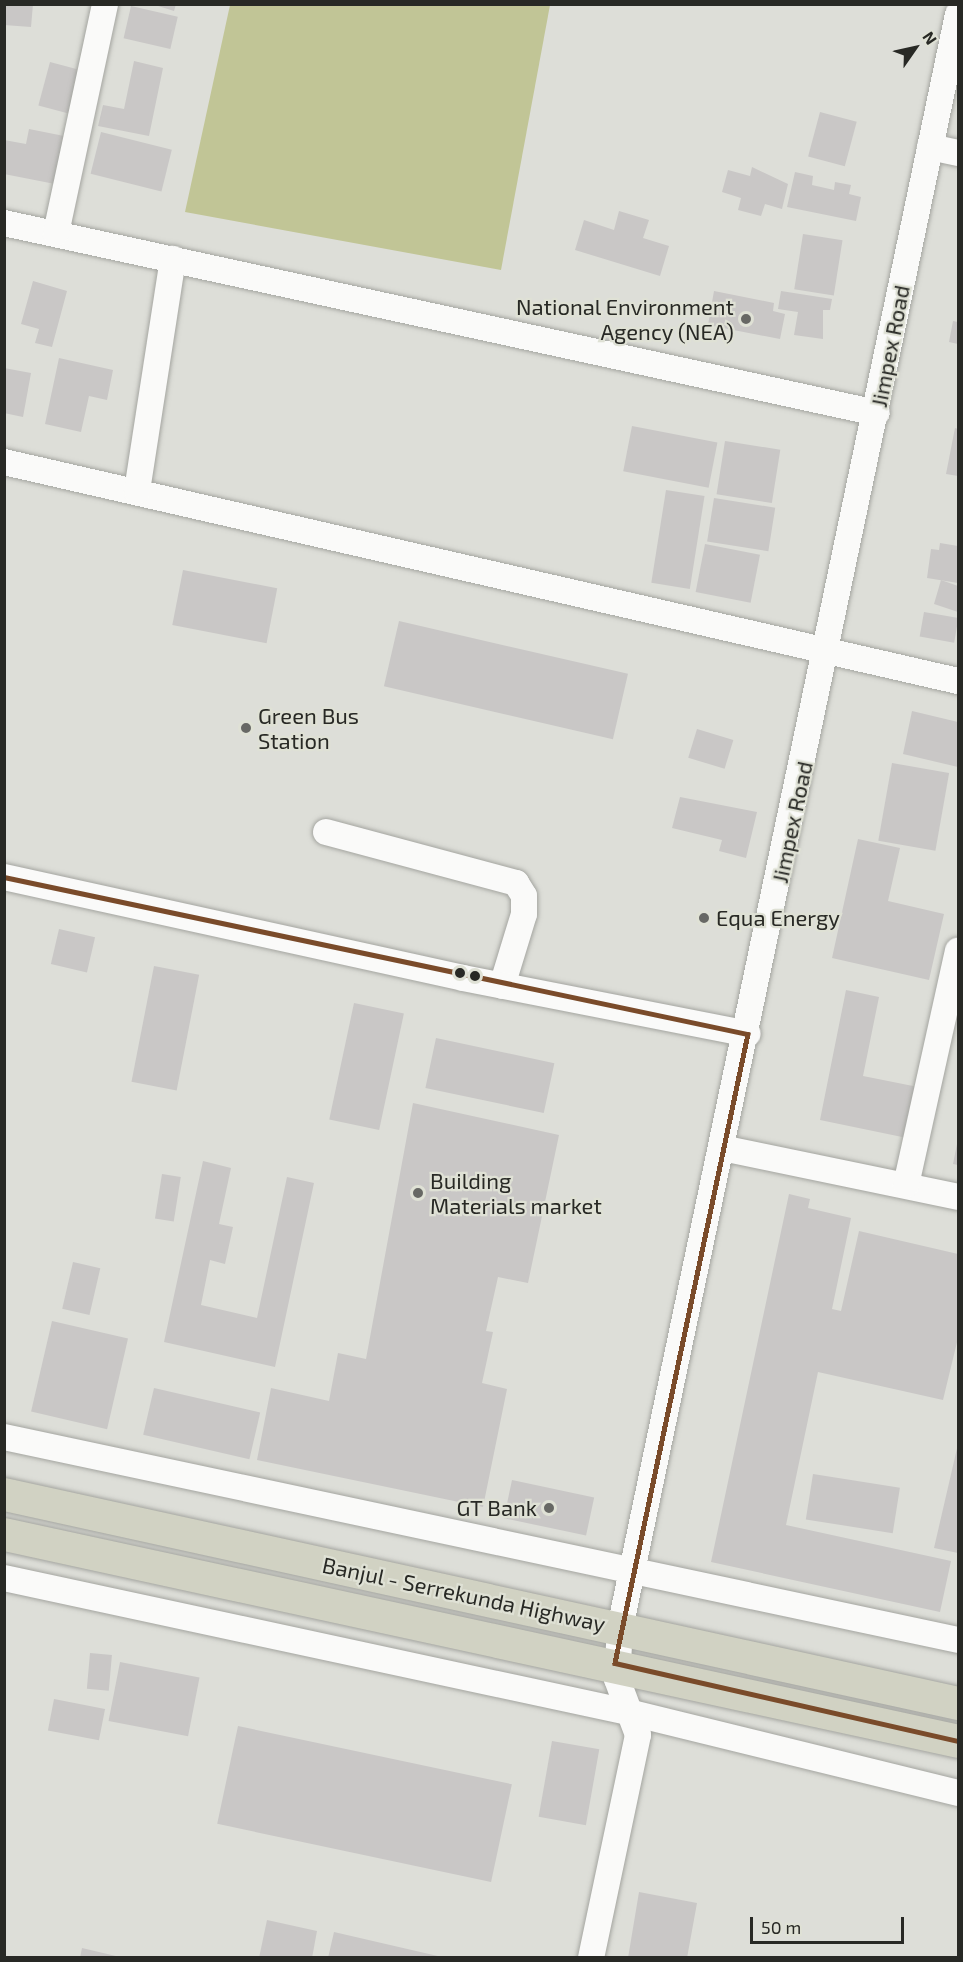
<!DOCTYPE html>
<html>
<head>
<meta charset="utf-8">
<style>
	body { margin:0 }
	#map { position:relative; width:963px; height:1962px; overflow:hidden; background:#ddded8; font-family:"Exo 2",sans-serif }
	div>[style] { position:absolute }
	.forest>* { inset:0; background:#c1c596 }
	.building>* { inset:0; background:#c9c7c6; transform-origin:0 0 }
	.roads { filter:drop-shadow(0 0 2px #a4a5a0) drop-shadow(0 0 2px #a4a5a0) }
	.minor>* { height:26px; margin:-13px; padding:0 13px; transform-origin:13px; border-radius:13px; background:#fafaf9 }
	.highway>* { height:33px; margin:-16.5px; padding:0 16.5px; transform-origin:16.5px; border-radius:16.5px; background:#d1d2c3 }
	.bus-1>* { height:4.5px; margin:-2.25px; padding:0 2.25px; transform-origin:2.25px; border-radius:2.25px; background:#7a4b2a }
	.dots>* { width:16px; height:16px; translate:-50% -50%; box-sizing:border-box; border:3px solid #dfe1d5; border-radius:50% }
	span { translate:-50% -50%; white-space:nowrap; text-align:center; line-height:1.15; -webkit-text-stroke:4.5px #dfe1d5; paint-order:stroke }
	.poi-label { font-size:22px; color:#282925 }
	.right { translate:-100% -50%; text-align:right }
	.left { translate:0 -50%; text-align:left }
	.street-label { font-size:22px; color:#282925 }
	.frame { position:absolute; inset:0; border:6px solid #282925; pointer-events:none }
	.north { position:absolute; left:885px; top:18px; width:60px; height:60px; -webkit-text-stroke:4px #dfe1d5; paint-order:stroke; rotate:56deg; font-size:16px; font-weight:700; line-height:24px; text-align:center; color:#282925 }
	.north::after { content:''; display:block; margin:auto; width:21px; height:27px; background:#282925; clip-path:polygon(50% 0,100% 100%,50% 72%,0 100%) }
	.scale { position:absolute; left:750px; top:1917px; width:154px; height:27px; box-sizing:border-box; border:3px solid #282925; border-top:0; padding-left:8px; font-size:18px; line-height:21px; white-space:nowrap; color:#282925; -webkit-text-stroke:4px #dfe1d5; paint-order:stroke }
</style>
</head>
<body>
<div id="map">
	<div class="forest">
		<div style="clip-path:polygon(230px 5px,550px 5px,501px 270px,185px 212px)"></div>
	</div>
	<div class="building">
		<div style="clip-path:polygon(4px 4px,33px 4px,31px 27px,4px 25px)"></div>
		<div style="clip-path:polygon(152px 4px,176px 4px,174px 11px)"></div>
		<div style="left:131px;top:6px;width:48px;height:33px;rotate:13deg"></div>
		<div style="clip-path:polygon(134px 61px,163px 68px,149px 136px,98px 126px,103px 105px,124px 109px)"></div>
		<div style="left:50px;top:62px;width:39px;height:45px;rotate:15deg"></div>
		<div style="left:820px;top:112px;width:38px;height:46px;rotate:15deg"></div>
		<div style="clip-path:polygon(29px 129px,64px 136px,55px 184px,4px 174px,4px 140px,26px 144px)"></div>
		<div style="left:101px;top:132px;width:73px;height:43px;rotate:14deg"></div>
		<div style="clip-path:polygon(752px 167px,788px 184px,782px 209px,765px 204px,761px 216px,738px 210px,741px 198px,722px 192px,728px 170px,750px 176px)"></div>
		<div style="clip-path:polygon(795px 172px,813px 176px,812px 185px,834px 190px,835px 182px,851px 185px,849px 194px,861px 197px,856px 221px,787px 207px)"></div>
		<div style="clip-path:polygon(619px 211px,649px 220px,643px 238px,669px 246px,660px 276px,575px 250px,584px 220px,614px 230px)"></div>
		<div style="left:803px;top:234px;width:40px;height:56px;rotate:9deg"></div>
		<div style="clip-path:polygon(33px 281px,67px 291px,52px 347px,35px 343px,39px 329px,21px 324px)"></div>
		<div style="clip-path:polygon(714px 291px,774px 303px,773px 311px,785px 314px,780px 339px,708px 325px)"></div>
		<div style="clip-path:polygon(781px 291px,832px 299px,830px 310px,823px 310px,823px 339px,794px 335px,798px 312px,778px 309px)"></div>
		<div style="clip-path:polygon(953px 321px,958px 322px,958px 344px,949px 342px)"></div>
		<div style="clip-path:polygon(59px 358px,113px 370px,107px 400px,89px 396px,81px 432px,45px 424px)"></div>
		<div style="clip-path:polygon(4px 368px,31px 373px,23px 417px,4px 413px)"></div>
		<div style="left:632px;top:426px;width:87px;height:46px;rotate:11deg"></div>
		<div style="clip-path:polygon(955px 428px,958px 429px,958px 476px,946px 474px)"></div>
		<div style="left:725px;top:441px;width:56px;height:54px;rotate:9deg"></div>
		<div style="left:666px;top:490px;width:39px;height:94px;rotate:9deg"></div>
		<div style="left:714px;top:498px;width:62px;height:44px;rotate:9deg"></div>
		<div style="clip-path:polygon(940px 543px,958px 546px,958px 583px,927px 578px,931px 549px,939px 550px)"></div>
		<div style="left:705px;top:544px;width:56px;height:49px;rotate:11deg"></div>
		<div style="left:183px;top:570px;width:96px;height:56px;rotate:11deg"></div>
		<div style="clip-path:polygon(941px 580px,958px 586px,958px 612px,934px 604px)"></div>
		<div style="left:924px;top:612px;width:35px;height:25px;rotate:10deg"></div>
		<div style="left:399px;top:621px;width:235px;height:67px;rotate:13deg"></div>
		<div style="clip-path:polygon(912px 711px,958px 722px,958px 767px,903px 754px)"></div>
		<div style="left:697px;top:729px;width:38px;height:30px;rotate:17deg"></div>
		<div style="left:892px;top:763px;width:58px;height:79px;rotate:10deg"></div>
		<div style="clip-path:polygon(680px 797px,757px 812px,746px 858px,719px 851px,722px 840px,672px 828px)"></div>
		<div style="clip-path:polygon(858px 839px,900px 848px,888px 901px,944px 914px,929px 980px,832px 958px)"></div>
		<div style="left:59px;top:929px;width:37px;height:36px;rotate:13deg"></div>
		<div style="left:154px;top:966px;width:46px;height:118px;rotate:11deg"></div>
		<div style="clip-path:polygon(846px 990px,879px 997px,863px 1076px,918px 1087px,907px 1138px,820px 1120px)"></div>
		<div style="left:354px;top:1003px;width:51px;height:119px;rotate:12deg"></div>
		<div style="left:436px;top:1038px;width:121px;height:51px;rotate:12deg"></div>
		<div style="clip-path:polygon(413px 1103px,559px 1135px,528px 1283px,498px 1277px,486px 1331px,493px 1332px,482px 1383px,507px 1389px,483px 1507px,257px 1460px,271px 1388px,329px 1401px,338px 1353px,366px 1359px)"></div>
		<div style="clip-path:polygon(957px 1144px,958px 1144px,958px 1165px,953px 1164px)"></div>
		<div style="clip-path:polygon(203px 1161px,231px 1168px,219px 1224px,233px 1227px,225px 1264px,210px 1260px,201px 1305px,257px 1318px,287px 1177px,314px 1183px,275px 1367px,164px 1342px)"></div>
		<div style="left:162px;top:1174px;width:19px;height:45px;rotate:9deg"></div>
		<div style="clip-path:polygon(789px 1194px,810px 1199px,808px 1208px,851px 1218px,832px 1309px,841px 1311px,859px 1231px,958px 1254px,958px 1338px,943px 1400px,818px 1372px,786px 1525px,951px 1561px,940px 1612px,711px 1562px)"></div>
		<div style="left:73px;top:1262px;width:28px;height:48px;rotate:13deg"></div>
		<div style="left:52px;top:1321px;width:78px;height:93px;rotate:13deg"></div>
		<div style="left:154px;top:1388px;width:109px;height:48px;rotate:13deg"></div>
		<div style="clip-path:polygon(958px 1444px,958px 1553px,934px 1548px)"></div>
		<div style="left:813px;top:1474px;width:88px;height:46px;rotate:9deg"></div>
		<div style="left:512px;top:1480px;width:84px;height:39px;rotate:12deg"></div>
		<div style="left:90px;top:1653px;width:22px;height:36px;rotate:5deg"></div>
		<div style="left:120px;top:1662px;width:81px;height:60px;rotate:11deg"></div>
		<div style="left:54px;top:1699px;width:52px;height:32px;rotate:11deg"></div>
		<div style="left:238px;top:1726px;width:280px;height:100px;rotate:12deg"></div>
		<div style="left:552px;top:1741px;width:48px;height:77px;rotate:10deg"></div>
		<div style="clip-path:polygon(639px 1892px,697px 1903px,687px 1958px,628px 1958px)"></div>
		<div style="clip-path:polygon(267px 1920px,317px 1931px,312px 1958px,259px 1958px)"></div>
		<div style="clip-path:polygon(334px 1932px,442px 1957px,442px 1958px,328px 1958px)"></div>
		<div style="clip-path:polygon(82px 1948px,120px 1957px,120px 1958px,80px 1958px)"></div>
	</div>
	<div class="roads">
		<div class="minor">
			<div style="left:930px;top:147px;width:29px;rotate:12deg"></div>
			<div style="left:4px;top:223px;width:893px;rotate:12.28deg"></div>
			<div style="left:56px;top:233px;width:234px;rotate:-77.9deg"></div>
			<div style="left:4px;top:462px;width:979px;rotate:12.93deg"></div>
			<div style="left:137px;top:491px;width:235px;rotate:-81.2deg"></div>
			<div style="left:326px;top:832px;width:197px;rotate:15deg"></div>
			<div style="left:516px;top:883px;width:15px;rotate:58deg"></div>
			<div style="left:524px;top:896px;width:18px;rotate:90deg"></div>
			<div style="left:524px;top:914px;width:75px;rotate:107deg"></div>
			<div style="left:4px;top:877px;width:470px;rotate:12.4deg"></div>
			<div style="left:463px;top:978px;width:290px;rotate:11.1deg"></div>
			<div style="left:722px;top:1148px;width:241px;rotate:11.7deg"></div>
			<div style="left:906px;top:1185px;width:240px;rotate:-77.5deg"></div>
			<div style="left:4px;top:1437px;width:975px;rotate:12.01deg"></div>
			<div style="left:4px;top:1578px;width:642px;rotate:12.13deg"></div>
			<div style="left:632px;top:1713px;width:336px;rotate:13.8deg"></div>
			<div style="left:591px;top:1958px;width:228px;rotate:-78.1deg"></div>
			<div style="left:638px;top:1735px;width:60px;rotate:-110.6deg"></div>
			<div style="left:617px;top:1679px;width:51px;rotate:-86.6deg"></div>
			<div style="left:620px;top:1628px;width:1649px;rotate:-78.17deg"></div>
		</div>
		<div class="highway">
			<div style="left:4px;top:1494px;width:977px;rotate:12.36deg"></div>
			<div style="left:4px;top:1534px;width:976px;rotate:12.24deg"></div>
		</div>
	</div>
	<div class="bus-1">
		<div style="left:4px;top:877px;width:760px;rotate:11.92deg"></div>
		<div style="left:748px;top:1034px;width:643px;rotate:101.94deg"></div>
		<div style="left:615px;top:1663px;width:352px;rotate:12.8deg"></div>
	</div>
	<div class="dots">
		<div style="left:746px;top:319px;background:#676864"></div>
		<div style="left:246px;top:728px;background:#676864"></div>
		<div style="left:704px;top:918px;background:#676864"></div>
		<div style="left:460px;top:973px;background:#282925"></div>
		<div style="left:475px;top:976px;background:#282925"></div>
		<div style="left:418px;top:1193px;background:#676864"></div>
		<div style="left:549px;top:1508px;background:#676864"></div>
	</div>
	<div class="poi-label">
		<span class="right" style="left:734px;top:319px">National Environment<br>Agency (NEA)</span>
		<span class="left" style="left:258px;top:728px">Green Bus<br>Station</span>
		<span class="left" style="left:716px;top:918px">Equa Energy</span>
		<span class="left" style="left:430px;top:1193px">Building<br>Materials market</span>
		<span class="right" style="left:537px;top:1508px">GT Bank</span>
	</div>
	<div class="street-label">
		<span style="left:890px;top:346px;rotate:-79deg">Jimpex Road</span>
		<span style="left:792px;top:822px;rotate:-78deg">Jimpex Road</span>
		<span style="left:464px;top:1594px;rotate:12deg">Banjul - Serrekunda Highway</span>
	</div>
	<div class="frame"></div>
	<div class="north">N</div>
	<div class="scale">50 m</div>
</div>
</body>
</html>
